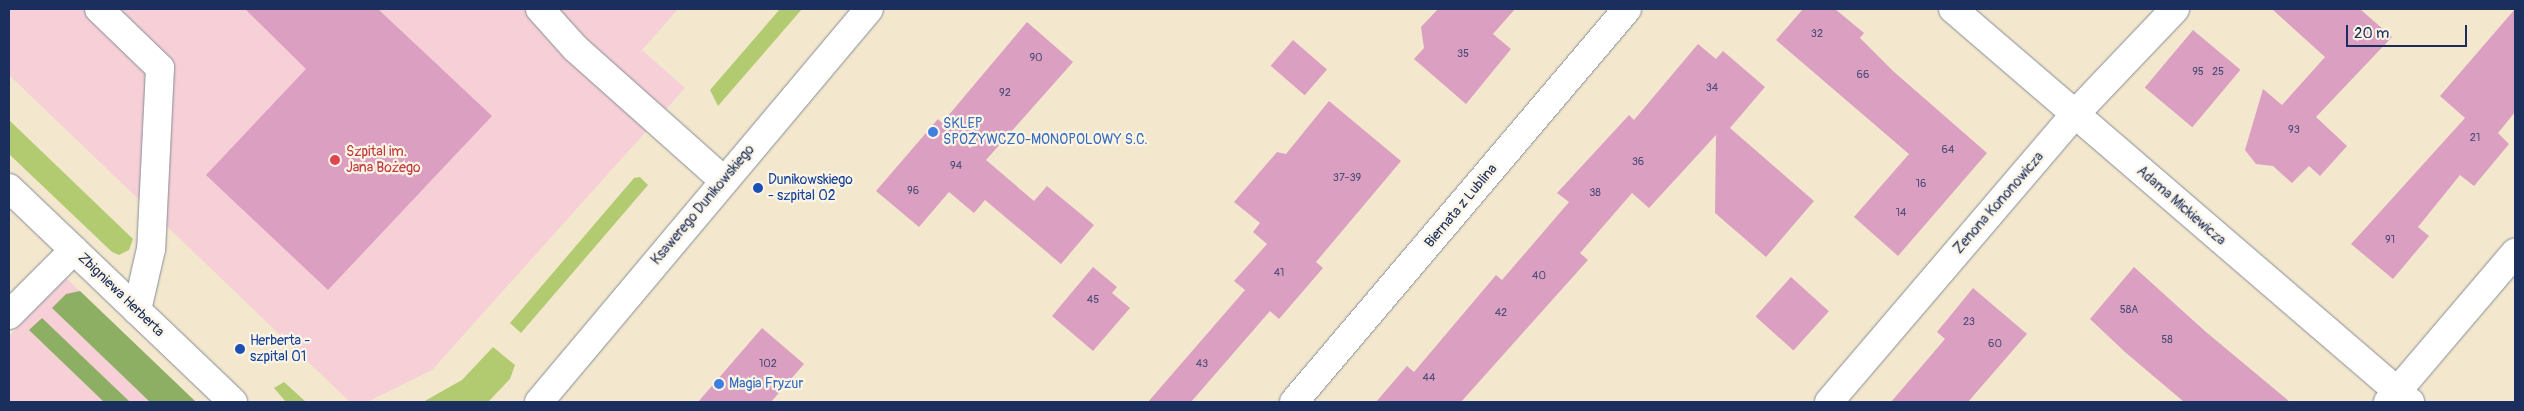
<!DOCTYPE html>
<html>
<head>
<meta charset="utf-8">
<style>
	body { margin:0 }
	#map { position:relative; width:2524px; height:411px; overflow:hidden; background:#f3e8ce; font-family:Pangolin,sans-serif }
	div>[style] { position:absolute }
	.built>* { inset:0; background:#f6cfd7 }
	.green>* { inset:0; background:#b2cb71 }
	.forest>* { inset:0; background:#8daf63 }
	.building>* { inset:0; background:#db9fc1; transform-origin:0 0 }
	.roads { filter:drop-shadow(0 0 1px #878c96) drop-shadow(0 0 1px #878c96) }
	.minor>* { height:28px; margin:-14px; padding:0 14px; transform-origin:14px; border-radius:14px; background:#fff }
	.dots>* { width:14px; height:14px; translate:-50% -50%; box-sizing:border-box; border:2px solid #fcf5e5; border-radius:50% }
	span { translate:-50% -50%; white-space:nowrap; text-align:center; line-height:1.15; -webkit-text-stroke:4.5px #fcf5e5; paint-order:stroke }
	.number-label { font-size:11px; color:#4b4b77 }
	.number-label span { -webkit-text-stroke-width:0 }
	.shop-label { font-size:14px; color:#366cbe }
	.left { translate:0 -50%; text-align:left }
	.health-label { font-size:14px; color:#be3a42 }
	.transit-label { font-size:14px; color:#164399 }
	.street-label { font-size:14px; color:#1b2f5e }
	.frame { position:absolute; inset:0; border:10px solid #1b2f5e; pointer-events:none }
	.scale { position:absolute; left:2346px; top:25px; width:121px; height:22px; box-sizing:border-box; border:2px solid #1b2f5e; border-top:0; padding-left:6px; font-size:15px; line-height:18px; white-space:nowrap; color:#1b2f5e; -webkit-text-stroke:4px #fcf5e5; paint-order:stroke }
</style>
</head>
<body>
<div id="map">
	<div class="built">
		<div style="clip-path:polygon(9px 9px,678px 9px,642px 50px,685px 88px,432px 370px,367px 402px,350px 402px,9px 75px)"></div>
		<div style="clip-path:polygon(66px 278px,196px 402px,9px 402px,9px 336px)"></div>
	</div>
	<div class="green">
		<div style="clip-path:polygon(780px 9px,802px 9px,718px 106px,710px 90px)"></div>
		<div style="clip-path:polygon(9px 120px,133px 239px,129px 250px,119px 255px,112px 252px,9px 154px)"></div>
		<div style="clip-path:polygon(640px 177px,648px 185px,521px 333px,510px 323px,634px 178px)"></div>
		<div style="clip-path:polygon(493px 347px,515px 365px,510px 379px,488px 402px,423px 402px,462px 380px)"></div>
		<div style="clip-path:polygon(284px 382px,306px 402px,286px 402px,274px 388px)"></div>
	</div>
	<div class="forest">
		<div style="clip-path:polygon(80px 291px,196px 402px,150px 402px,52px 308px,66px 294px)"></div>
		<div style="clip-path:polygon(42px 318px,130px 402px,104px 402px,29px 330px)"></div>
	</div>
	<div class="building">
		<div style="clip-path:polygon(245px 9px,378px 9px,492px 116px,328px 290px,206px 175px,306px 69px)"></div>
		<div style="clip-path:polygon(1438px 9px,1515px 9px,1493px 34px,1511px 49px,1466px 104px,1414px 59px,1424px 48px,1421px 27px)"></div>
		<div style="clip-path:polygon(1803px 9px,1835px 9px,1864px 33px,1860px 38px,1893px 71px,1987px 153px,1898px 256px,1854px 217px,1909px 154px,1776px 40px)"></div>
		<div style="clip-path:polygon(2272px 9px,2360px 9px,2392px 37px,2316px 117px,2347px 146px,2320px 176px,2309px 166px,2292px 183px,2273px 166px,2256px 164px,2245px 150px,2263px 89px,2282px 105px,2325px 57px)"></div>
		<div style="clip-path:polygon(2515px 9px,2515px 112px,2498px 133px,2509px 144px,2474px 186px,2460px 175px,2418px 227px,2429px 236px,2393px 279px,2351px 244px,2465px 118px,2440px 96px)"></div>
		<div style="clip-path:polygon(1027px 22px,1073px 62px,986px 160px,1034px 201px,1047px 186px,1094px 225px,1061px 264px,985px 200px,974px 213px,949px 192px,919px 227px,876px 191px,938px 119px,942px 123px)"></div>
		<div style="left:2193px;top:30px;width:62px;height:75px;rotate:40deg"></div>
		<div style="left:1293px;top:40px;width:45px;height:34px;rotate:41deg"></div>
		<div style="clip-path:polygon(1698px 44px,1716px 59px,1723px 51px,1765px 87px,1730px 128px,1814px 201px,1766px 257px,1715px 213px,1716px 135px,1649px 208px,1632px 193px,1580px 253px,1588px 260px,1461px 402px,1376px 402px,1407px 366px,1414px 372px,1496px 275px,1502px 280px,1569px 202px,1557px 193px,1629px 115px,1634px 120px)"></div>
		<div style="clip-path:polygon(1329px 101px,1401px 161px,1316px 262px,1323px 268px,1279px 319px,1270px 311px,1191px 402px,1148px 402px,1245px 290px,1234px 281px,1267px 244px,1253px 232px,1260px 223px,1234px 202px,1277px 152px,1286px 154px)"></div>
		<div style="clip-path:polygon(1093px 267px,1117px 287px,1112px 293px,1130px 308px,1093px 351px,1052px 316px)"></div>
		<div style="clip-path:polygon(2134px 267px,2206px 332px,2290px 402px,2184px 402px,2125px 352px,2090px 319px)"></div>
		<div style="left:1791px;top:277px;width:51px;height:53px;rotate:42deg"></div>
		<div style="clip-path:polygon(1973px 288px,2027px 334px,1968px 402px,1891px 402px,1945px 339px,1937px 332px)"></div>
		<div style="clip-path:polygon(762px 328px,804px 364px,771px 402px,698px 402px)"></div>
	</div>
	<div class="roads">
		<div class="minor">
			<div style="left:99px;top:9px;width:85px;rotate:44deg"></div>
			<div style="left:160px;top:68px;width:181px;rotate:92.8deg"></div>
			<div style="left:151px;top:249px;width:63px;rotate:102.9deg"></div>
			<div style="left:540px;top:9px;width:52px;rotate:48.1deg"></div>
			<div style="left:575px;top:48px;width:198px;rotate:41.7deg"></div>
			<div style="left:1953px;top:9px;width:603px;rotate:40.69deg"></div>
			<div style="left:9px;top:188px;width:310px;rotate:43.7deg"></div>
			<div style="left:9px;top:315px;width:92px;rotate:-45deg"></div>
			<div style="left:539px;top:402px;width:513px;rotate:-49.98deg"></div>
			<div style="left:1294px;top:402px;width:515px;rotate:-49.72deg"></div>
			<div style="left:1829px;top:402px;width:379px;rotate:-49.5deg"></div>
			<div style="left:2075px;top:114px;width:145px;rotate:-46.4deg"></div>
			<div style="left:2388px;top:402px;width:196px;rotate:-49.6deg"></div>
		</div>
	</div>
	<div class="dots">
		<div style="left:933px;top:132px;background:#3f7fe0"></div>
		<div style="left:335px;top:160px;background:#e0444e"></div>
		<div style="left:758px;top:188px;background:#1a4fb4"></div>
		<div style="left:240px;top:349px;background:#1a4fb4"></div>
		<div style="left:719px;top:384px;background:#3f7fe0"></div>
	</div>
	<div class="number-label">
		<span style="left:1817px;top:34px">32</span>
		<span style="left:1463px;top:54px">35</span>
		<span style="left:1036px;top:58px">90</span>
		<span style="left:2198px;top:72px">95</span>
		<span style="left:2218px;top:72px">25</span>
		<span style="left:1863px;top:75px">66</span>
		<span style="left:1712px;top:88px">34</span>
		<span style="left:1005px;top:93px">92</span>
		<span style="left:2294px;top:130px">93</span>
		<span style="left:2475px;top:138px">21</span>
		<span style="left:1948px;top:150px">64</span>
		<span style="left:1638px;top:162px">36</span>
		<span style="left:956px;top:166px">94</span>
		<span style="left:1347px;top:178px">37-39</span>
		<span style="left:1921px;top:184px">16</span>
		<span style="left:913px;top:191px">96</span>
		<span style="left:1595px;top:193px">38</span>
		<span style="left:1901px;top:213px">14</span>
		<span style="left:2390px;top:240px">91</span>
		<span style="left:1279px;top:273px">41</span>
		<span style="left:1539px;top:276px">40</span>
		<span style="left:1093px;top:300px">45</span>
		<span style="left:2129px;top:310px">58A</span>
		<span style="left:1501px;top:313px">42</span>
		<span style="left:1969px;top:322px">23</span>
		<span style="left:2167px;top:340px">58</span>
		<span style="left:1995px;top:344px">60</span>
		<span style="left:768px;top:364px">102</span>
		<span style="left:1202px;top:364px">43</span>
		<span style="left:1429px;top:378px">44</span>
	</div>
	<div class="shop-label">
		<span class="left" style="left:943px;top:132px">SKLEP<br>SPOŻYWCZO-MONOPOLOWY S.C.</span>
		<span class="left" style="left:729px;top:384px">Magia Fryzur</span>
	</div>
	<div class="health-label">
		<span class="left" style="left:346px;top:160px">Szpital im.<br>Jana Bożego</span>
	</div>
	<div class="transit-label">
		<span class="left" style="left:768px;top:188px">Dunikowskiego<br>- szpital 02</span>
		<span class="left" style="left:250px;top:349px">Herberta -<br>szpital 01</span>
	</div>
	<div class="street-label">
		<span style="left:1999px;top:203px;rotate:-49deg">Zenona Kononowicza</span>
		<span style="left:703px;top:205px;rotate:-50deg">Ksawerego Dunikowskiego</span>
		<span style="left:1461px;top:206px;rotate:-50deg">Biernata z Lublina</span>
		<span style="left:2181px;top:206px;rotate:41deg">Adama Mickiewicza</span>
		<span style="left:121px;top:295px;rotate:44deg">Zbigniewa Herberta</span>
	</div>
	<div class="frame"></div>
	<div class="scale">20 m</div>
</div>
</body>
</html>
